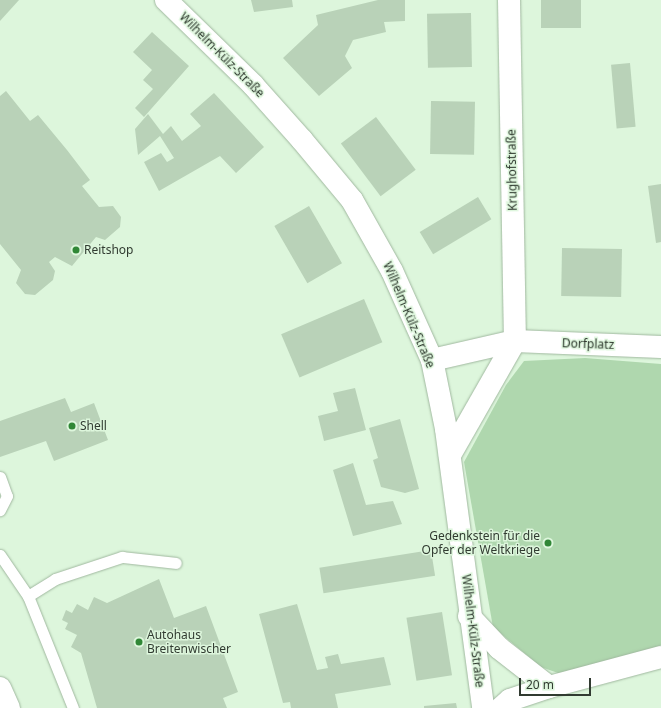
<!DOCTYPE html>
<html>
<head>
<meta charset="utf-8">
<style>
	body { margin:0 }
	#map { position:relative; width:661px; height:708px; overflow:hidden; background:#ddf6dc; font-family:"Noto Sans",sans-serif }
	div>[style] { position:absolute }
	.green>* { inset:0; background:#afd7ae }
	.building>* { inset:0; background:#b9d2b8; transform-origin:0 0 }
	.roads { filter:drop-shadow(0 0 1px #a0b89f) drop-shadow(0 0 1px #a0b89f) }
	.lane>* { height:11px; margin:-5.5px; padding:0 5.5px; transform-origin:5.5px; border-radius:5.5px; background:#fff }
	.street>* { height:22px; margin:-11px; padding:0 11px; transform-origin:11px; border-radius:11px; background:#fff }
	.secondary>* { height:22px; margin:-11px; padding:0 11px; transform-origin:11px; border-radius:11px; background:#fff }
	.dots>* { width:11px; height:11px; translate:-50% -50%; box-sizing:border-box; border:2px solid #ddf6dc; border-radius:50% }
	span { translate:-50% -50%; white-space:nowrap; text-align:center; line-height:1.15; -webkit-text-stroke:3px #ddf6dc; paint-order:stroke }
	.street-label { font-size:12px; color:#313b31 }
	.poi-label { font-size:12px; color:#313b31 }
	.left { translate:0 -50%; text-align:left }
	.right { translate:-100% -50%; text-align:right }
	.scale { position:absolute; left:519px; top:678px; width:72px; height:18px; box-sizing:border-box; border:2px solid #313b31; border-top:0; padding-left:5px; font-size:12px; line-height:14px; white-space:nowrap; color:#313b31; -webkit-text-stroke:3px #ddf6dc; paint-order:stroke }
</style>
</head>
<body>
<div id="map">
	<div class="green">
		<div style="clip-path:polygon(585px 358px,661px 364px,661px 646px,575px 672px,558px 673px,541px 667px,493px 627px,464px 462px,506px 385px,524px 361px)"></div>
	</div>
	<div class="building">
		<div style="clip-path:polygon(0 0,19px 0,0 21px)"></div>
		<div style="clip-path:polygon(251px 0,292px 0,293px 7px,254px 12px)"></div>
		<div style="clip-path:polygon(378px 0,405px 0,405px 21px,384px 22px,386px 32px,353px 40px,345px 56px,352px 68px,319px 96px,283px 58px,318px 25px,316px 15px)"></div>
		<div style="left:541px;top:0;width:40px;height:28px"></div>
		<div style="left:471px;top:13px;width:54px;height:44px;rotate:89deg"></div>
		<div style="clip-path:polygon(152px 32px,189px 66px,144px 117px,135px 108px,153px 89px,143px 80px,152px 70px,133px 52px)"></div>
		<div style="left:630px;top:63px;width:64px;height:19px;rotate:85deg"></div>
		<div style="clip-path:polygon(6px 91px,30px 121px,38px 115px,67px 150px,90px 180px,82px 186px,99px 207px,113px 206px,121px 217px,120px 227px,105px 240px,96px 237px,72px 266px,55px 257px,49px 262px,55px 271px,53px 280px,35px 295px,25px 294px,16px 283px,21px 270px,0 244px,0 96px)"></div>
		<div style="clip-path:polygon(214px 93px,264px 147px,236px 173px,220px 156px,159px 191px,144px 162px,161px 153px,167px 162px,174px 158px,160px 136px,138px 155px,135px 129px,148px 114px,163px 134px,171px 126px,182px 141px,201px 126px,190px 114px)"></div>
		<div style="left:431px;top:101px;width:44px;height:53px;rotate:1deg"></div>
		<div style="left:376px;top:117px;width:66px;height:44px;rotate:53deg"></div>
		<div style="clip-path:polygon(661px 184px,661px 242px,656px 243px,648px 186px)"></div>
		<div style="left:478px;top:197px;width:26px;height:68px;rotate:59deg"></div>
		<div style="left:309px;top:206px;width:66px;height:40px;rotate:60deg"></div>
		<div style="left:562px;top:248px;width:60px;height:48px;rotate:1deg"></div>
		<div style="left:364px;top:299px;width:47px;height:90px;rotate:67deg"></div>
		<div style="clip-path:polygon(355px 388px,366px 430px,324px 441px,318px 416px,338px 411px,333px 393px)"></div>
		<div style="clip-path:polygon(65px 398px,71px 412px,94px 403px,108px 440px,54px 461px,46px 441px,0 457px,0 421px)"></div>
		<div style="clip-path:polygon(400px 419px,419px 489px,405px 493px,381px 487px,373px 460px,378px 458px,369px 428px)"></div>
		<div style="clip-path:polygon(353px 463px,366px 505px,393px 501px,402px 524px,353px 536px,333px 470px)"></div>
		<div style="left:431px;top:550px;width:26px;height:113px;rotate:81deg"></div>
		<div style="clip-path:polygon(159px 579px,174px 618px,206px 606px,238px 692px,223px 698px,227px 708px,97px 708px,81px 653px,71px 647px,77px 635px,65px 629px,68px 623px,62px 620px,66px 610px,72px 613px,77px 604px,88px 610px,94px 597px,107px 603px)"></div>
		<div style="clip-path:polygon(297px 604px,317px 670px,328px 668px,325px 657px,338px 654px,341px 664px,384px 657px,391px 685px,335px 694px,338px 708px,291px 708px,290px 702px,283px 703px,259px 614px)"></div>
		<div style="left:442px;top:612px;width:64px;height:36px;rotate:81deg"></div>
		<div style="clip-path:polygon(456px 703px,457px 708px,424px 708px,424px 706px)"></div>
	</div>
	<div class="roads">
		<div class="lane">
			<div style="left:0;top:477px;width:20px;rotate:70deg"></div>
			<div style="left:7px;top:496px;width:16px;rotate:117deg"></div>
			<div style="left:0;top:555px;width:50px;rotate:55.7deg"></div>
			<div style="left:73px;top:708px;width:121px;rotate:-111.9deg"></div>
			<div style="left:28px;top:596px;width:32px;rotate:-32deg"></div>
			<div style="left:55px;top:579px;width:71px;rotate:-18.2deg"></div>
			<div style="left:122px;top:557px;width:54px;rotate:6.3deg"></div>
		</div>
		<div class="street">
			<div style="left:166px;top:0;width:122px;rotate:44.3deg"></div>
			<div style="left:253px;top:85px;width:74px;rotate:48.3deg"></div>
			<div style="left:302px;top:140px;width:78px;rotate:50.2deg"></div>
			<div style="left:352px;top:200px;width:81px;rotate:60.6deg"></div>
			<div style="left:392px;top:271px;width:98px;rotate:65.8deg"></div>
			<div style="left:432px;top:360px;width:70px;rotate:78.5deg"></div>
			<div style="left:446px;top:429px;width:281px;rotate:82.4deg"></div>
			<div style="left:509px;top:0;width:341px;rotate:89deg"></div>
			<div style="left:432px;top:360px;width:85px;rotate:-12.9deg"></div>
			<div style="left:515px;top:341px;width:146px;rotate:2.4deg"></div>
			<div style="left:450px;top:455px;width:131px;rotate:-60.3deg"></div>
			<div style="left:469px;top:616px;width:44px;rotate:46.8deg"></div>
			<div style="left:499px;top:648px;width:63px;rotate:38deg"></div>
			<div style="left:501px;top:708px;width:12px;rotate:-42deg"></div>
			<div style="left:510px;top:700px;width:41px;rotate:-18.4deg"></div>
			<div style="left:549px;top:687px;width:116px;rotate:-15deg"></div>
		</div>
		<div class="secondary">
			<div style="left:0;top:688px;width:22px;rotate:66deg"></div>
		</div>
	</div>
	<div class="dots">
		<div style="left:76px;top:250px;background:#308736"></div>
		<div style="left:72px;top:426px;background:#308736"></div>
		<div style="left:548px;top:543px;background:#308736"></div>
		<div style="left:139px;top:642px;background:#308736"></div>
	</div>
	<div class="street-label">
		<span style="left:222px;top:55px;rotate:45deg">Wilhelm-Külz-Straße</span>
		<span style="left:512px;top:170px;rotate:-91deg">Krughofstraße</span>
		<span style="left:409px;top:315px;rotate:67deg">Wilhelm-Külz-Straße</span>
		<span style="left:588px;top:344px;rotate:2deg">Dorfplatz</span>
		<span style="left:473px;top:631px;rotate:83deg">Wilhelm-Külz-Straße</span>
	</div>
	<div class="poi-label">
		<span class="left" style="left:84px;top:250px">Reitshop</span>
		<span class="left" style="left:80px;top:426px">Shell</span>
		<span class="right" style="left:540px;top:543px">Gedenkstein für die<br>Opfer der Weltkriege</span>
		<span class="left" style="left:147px;top:642px">Autohaus<br>Breitenwischer</span>
	</div>
	<div class="scale">20 m</div>
</div>
</body>
</html>
